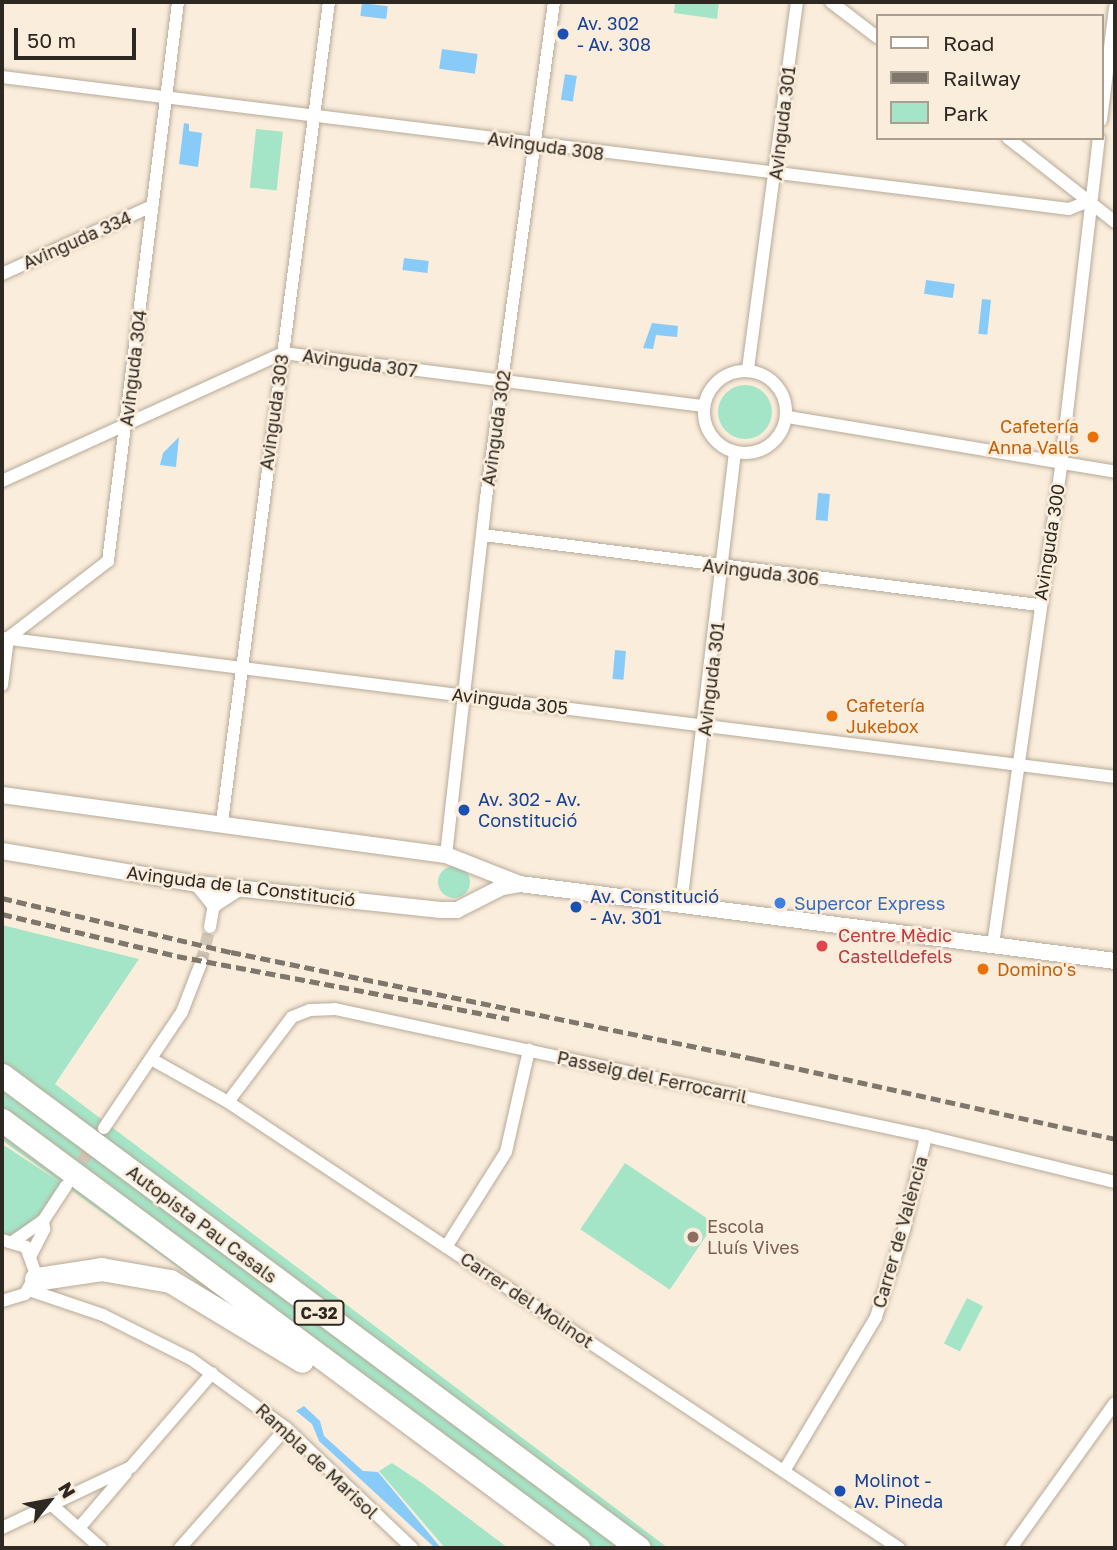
<!DOCTYPE html>
<html>
<head>
<meta charset="utf-8">
<style>
	body { margin:0 }
	#map { position:relative; width:1117px; height:1550px; overflow:hidden; background:#fbeddb; font-family:"Golos Text",sans-serif }
	div>[style] { position:absolute }
	.green>* { inset:0; background:#a5e5c7; transform-origin:0 0 }
	.round { border-radius:50% }
	.water>* { inset:0; background:#88caf8; transform-origin:0 0 }
	.minor-tunnel>* { height:12px; margin-top:-6px; transform-origin:0; background:repeating-linear-gradient(90deg,#d2c6b6 0 12px,transparent 0 18px) }
	.roads { filter:drop-shadow(0 0 2px #b6aa99) drop-shadow(0 0 2px #b6aa99) }
	.minor>* { height:12px; margin:-6px; padding:0 6px; transform-origin:6px; border-radius:6px; background:#fff }
	.minor>.ring { margin:-6px; padding:0; box-sizing:content-box; background:none; border:12px solid #fff; border-radius:50% }
	.tertiary>* { height:16px; margin:-8px; padding:0 8px; transform-origin:8px; border-radius:8px; background:#fff }
	.motorway>* { height:23px; margin:-11.5px; padding:0 11.5px; transform-origin:11.5px; border-radius:11.5px; background:#fff }
	.rail>* { height:5px; margin-top:-2.5px; transform-origin:0; background:repeating-linear-gradient(90deg,#7f776c 0 10px,transparent 0 15px) }
	.dots>* { width:19px; height:19px; translate:-50% -50%; box-sizing:border-box; border:4px solid #fbeddb; border-radius:50% }
	span { translate:-50% -50%; white-space:nowrap; text-align:center; line-height:1.15; -webkit-text-stroke:5px #fbeddb; paint-order:stroke }
	.shield-label span { padding:2px 5px; background:#fbeddb; border:2px solid; border-radius:5px; -webkit-text-stroke-width:0 }
	.shield-label { font-size:16px; color:#2d2822; font-weight:700 }
	.transit-label { font-size:18px; color:#164399 }
	.left { translate:0 -50%; text-align:left }
	.street-label { font-size:18px; color:#2d2822 }
	.food-label { font-size:18px; color:#c56008 }
	.right { translate:-100% -50%; text-align:right }
	.shop-label { font-size:18px; color:#366cbe }
	.health-label { font-size:18px; color:#be3a42 }
	.education-label { font-size:18px; color:#785e54 }
	.frame { position:absolute; inset:0; border:4px solid #2d2822; pointer-events:none }
	.legend { position:absolute; left:876px; top:14px; width:228px; height:126px; box-sizing:border-box; background:#fbeddb; border:2px solid #a99e91; margin:0; padding:9px 12px; list-style:none; font-size:21px; color:#2d2822 }
	.legend li { display:flex; align-items:center; gap:14px; height:35px }
	.legend b { width:35px; border:2px solid #a99e91 }
	.north { position:absolute; left:14px; top:1466px; width:70px; height:70px; -webkit-text-stroke:5px #fbeddb; paint-order:stroke; rotate:59deg; font-size:19px; font-weight:700; line-height:28px; text-align:center; color:#2d2822 }
	.north::after { content:''; display:block; margin:auto; width:24px; height:32px; background:#2d2822; clip-path:polygon(50% 0,100% 100%,50% 72%,0 100%) }
	.scale { position:absolute; left:14px; top:28px; width:122px; height:32px; box-sizing:border-box; border:4px solid #2d2822; border-top:0; padding-left:9px; font-size:21px; line-height:24px; white-space:nowrap; color:#2d2822; -webkit-text-stroke:5px #fbeddb; paint-order:stroke }
</style>
</head>
<body>
<div id="map">
	<div class="green">
		<div style="clip-path:polygon(675px 2px,719px 2px,717px 19px,674px 13px)"></div>
		<div style="left:256px;top:129px;width:27px;height:59px;rotate:6deg"></div>
		<div class="round" style="left:718px;top:385px;width:54px;height:54px"></div>
		<div class="round" style="left:438px;top:866px;width:32px;height:32px"></div>
		<div style="clip-path:polygon(2px 925px,139px 959px,55px 1084px,668px 1548px,567px 1548px,2px 1140px)"></div>
		<div style="clip-path:polygon(2px 1144px,66px 1186px,29px 1235px,2px 1239px)"></div>
		<div style="left:625px;top:1163px;width:108px;height:80px;rotate:34deg"></div>
		<div style="left:967px;top:1298px;width:18px;height:51px;rotate:27deg"></div>
		<div style="clip-path:polygon(392px 1463px,422px 1483px,508px 1548px,445px 1548px,379px 1471px)"></div>
	</div>
	<div class="water">
		<div style="left:362px;top:3px;width:26px;height:13px;rotate:7deg"></div>
		<div style="left:442px;top:49px;width:36px;height:20px;rotate:8deg"></div>
		<div style="left:565px;top:74px;width:12px;height:26px;rotate:9deg"></div>
		<div style="clip-path:polygon(184px 123px,189px 124px,189px 131px,202px 133px,198px 167px,179px 164px)"></div>
		<div style="left:404px;top:258px;width:25px;height:12px;rotate:7deg"></div>
		<div style="left:926px;top:280px;width:29px;height:14px;rotate:8deg"></div>
		<div style="left:982px;top:299px;width:9px;height:35px;rotate:6deg"></div>
		<div style="clip-path:polygon(652px 323px,678px 326px,677px 337px,656px 335px,653px 349px,643px 348px)"></div>
		<div style="clip-path:polygon(179px 437px,176px 467px,160px 465px,163px 453px)"></div>
		<div style="left:818px;top:493px;width:12px;height:27px;rotate:5deg"></div>
		<div style="left:615px;top:650px;width:11px;height:29px;rotate:5deg"></div>
		<div style="clip-path:polygon(304px 1406px,320px 1421px,324px 1436px,363px 1471px,378px 1472px,441px 1548px,435px 1548px,319px 1441px,312px 1424px,296px 1411px)"></div>
	</div>
	<div class="minor-tunnel">
		<div style="left:201px;top:963px;width:37px;rotate:-76deg"></div>
		<div style="left:72px;top:1177px;width:59px;rotate:-56.9deg"></div>
	</div>
	<div class="roads">
		<div class="minor">
			<div style="left:831px;top:2px;width:58px;rotate:37.3deg"></div>
			<div style="left:2px;top:77px;width:1075px;rotate:7.05deg"></div>
			<div style="left:1069px;top:209px;width:22px;rotate:-22deg"></div>
			<div style="left:1101px;top:120px;width:113px;rotate:-82.9deg"></div>
			<div style="left:1008px;top:138px;width:136px;rotate:38.1deg"></div>
			<div style="left:2px;top:274px;width:165px;rotate:-24.4deg"></div>
			<div style="left:748px;top:369px;width:370px;rotate:-82.4deg"></div>
			<div class="ring" style="left:704px;top:371px;width:70px;height:70px"></div>
			<div style="left:788px;top:417px;width:332px;rotate:9.5deg"></div>
			<div style="left:2px;top:481px;width:309px;rotate:-24.5deg"></div>
			<div style="left:283px;top:353px;width:422px;rotate:7.2deg"></div>
			<div style="left:483px;top:535px;width:560px;rotate:7.18deg"></div>
			<div style="left:2px;top:638px;width:1122px;rotate:7.12deg"></div>
			<div style="left:2px;top:685px;width:47px;rotate:-82.7deg"></div>
			<div style="left:8px;top:638px;width:126px;rotate:-37.6deg"></div>
			<div style="left:108px;top:561px;width:563px;rotate:-82.86deg"></div>
			<div style="left:222px;top:822px;width:827px;rotate:-82.57deg"></div>
			<div style="left:446px;top:855px;width:359px;rotate:-83.6deg"></div>
			<div style="left:486px;top:498px;width:501px;rotate:-82.19deg"></div>
			<div style="left:681px;top:905px;width:455px;rotate:-83.2deg"></div>
			<div style="left:210px;top:927px;width:23px;rotate:-80deg"></div>
			<div style="left:993px;top:945px;width:485px;rotate:-81.9deg"></div>
			<div style="left:1061px;top:465px;width:329px;rotate:-83.4deg"></div>
			<div style="left:151px;top:1059px;width:88px;rotate:29.2deg"></div>
			<div style="left:228px;top:1102px;width:806px;rotate:33.61deg"></div>
			<div style="left:228px;top:1102px;width:106px;rotate:-53deg"></div>
			<div style="left:292px;top:1017px;width:19px;rotate:-21deg"></div>
			<div style="left:310px;top:1010px;width:25px;rotate:-2deg"></div>
			<div style="left:335px;top:1009px;width:604px;rotate:12.13deg"></div>
			<div style="left:926px;top:1136px;width:195px;rotate:13.7deg"></div>
			<div style="left:104px;top:1128px;width:140px;rotate:-56.1deg"></div>
			<div style="left:182px;top:1012px;width:53px;rotate:-68.8deg"></div>
			<div style="left:2px;top:1240px;width:25px;rotate:16deg"></div>
			<div style="left:26px;top:1247px;width:30px;rotate:70deg"></div>
			<div style="left:36px;top:1275px;width:22px;rotate:120deg"></div>
			<div style="left:25px;top:1294px;width:24px;rotate:163deg"></div>
			<div style="left:14px;top:1241px;width:35px;rotate:-35deg"></div>
			<div style="left:43px;top:1221px;width:42px;rotate:-56.7deg"></div>
			<div style="left:446px;top:1247px;width:112px;rotate:-57.7deg"></div>
			<div style="left:506px;top:1152px;width:105px;rotate:-77.3deg"></div>
			<div style="left:31px;top:1255px;width:29px;rotate:-63deg"></div>
			<div style="left:44px;top:1229px;width:8px;rotate:-97deg"></div>
			<div style="left:29px;top:1290px;width:78px;rotate:18.7deg"></div>
			<div style="left:103px;top:1315px;width:98px;rotate:26.6deg"></div>
			<div style="left:191px;top:1359px;width:117px;rotate:36deg"></div>
			<div style="left:286px;top:1428px;width:174px;rotate:43.6deg"></div>
			<div style="left:784px;top:1471px;width:179px;rotate:-59.1deg"></div>
			<div style="left:876px;top:1317px;width:91px;rotate:-72.2deg"></div>
			<div style="left:904px;top:1230px;width:97px;rotate:-76.8deg"></div>
			<div style="left:53px;top:1506px;width:64px;rotate:41.2deg"></div>
			<div style="left:2px;top:1528px;width:143px;rotate:-25.3deg"></div>
			<div style="left:131px;top:1467px;width:124px;rotate:-49.2deg"></div>
			<div style="left:79px;top:1528px;width:72px;rotate:-49.5deg"></div>
			<div style="left:180px;top:1548px;width:160px;rotate:-48.5deg"></div>
			<div style="left:1011px;top:1548px;width:178px;rotate:-54.4deg"></div>
		</div>
		<div class="tertiary">
			<div style="left:2px;top:795px;width:448px;rotate:7.7deg"></div>
			<div style="left:446px;top:855px;width:79px;rotate:21.4deg"></div>
			<div style="left:2px;top:851px;width:199px;rotate:9.6deg"></div>
			<div style="left:198px;top:884px;width:244px;rotate:6.1deg"></div>
			<div style="left:441px;top:910px;width:16px"></div>
			<div style="left:457px;top:910px;width:51px;rotate:-27.1deg"></div>
			<div style="left:502px;top:887px;width:18px;rotate:-9deg"></div>
			<div style="left:520px;top:884px;width:600px;rotate:7.37deg"></div>
			<div style="left:198px;top:884px;width:26px;rotate:51deg"></div>
			<div style="left:214px;top:904px;width:27px;rotate:-33deg"></div>
		</div>
		<div class="motorway">
			<div style="left:2px;top:1075px;width:793px;rotate:36.6deg"></div>
			<div style="left:2px;top:1120px;width:718px;rotate:36.61deg"></div>
			<div style="left:36px;top:1279px;width:66px;rotate:-8.7deg"></div>
			<div style="left:101px;top:1269px;width:70px;rotate:9.9deg"></div>
			<div style="left:170px;top:1281px;width:154px;rotate:31.2deg"></div>
		</div>
	</div>
	<div class="rail">
		<div style="left:2px;top:898px;width:235px;rotate:13.3deg"></div>
		<div style="left:231px;top:952px;width:535px;rotate:11.54deg"></div>
		<div style="left:755px;top:1059px;width:369px;rotate:12.5deg"></div>
		<div style="left:2px;top:914px;width:180px;rotate:13.5deg"></div>
		<div style="left:177px;top:956px;width:338px;rotate:10.7deg"></div>
	</div>
	<div class="dots">
		<div style="left:563px;top:34px;background:#1a4fb4"></div>
		<div style="left:1093px;top:437px;background:#e8710a"></div>
		<div style="left:832px;top:716px;background:#e8710a"></div>
		<div style="left:464px;top:810px;background:#1a4fb4"></div>
		<div style="left:780px;top:903px;background:#3f7fe0"></div>
		<div style="left:576px;top:907px;background:#1a4fb4"></div>
		<div style="left:822px;top:946px;background:#e0444e"></div>
		<div style="left:983px;top:969px;background:#e8710a"></div>
		<div style="left:693px;top:1237px;background:#8d6e63"></div>
		<div style="left:840px;top:1491px;background:#1a4fb4"></div>
	</div>
	<div class="shield-label">
		<span style="left:319px;top:1313px">C-32</span>
	</div>
	<div class="transit-label">
		<span class="left" style="left:577px;top:34px">Av. 302<br>- Av. 308</span>
		<span class="left" style="left:478px;top:810px">Av. 302 - Av.<br>Constitució</span>
		<span class="left" style="left:590px;top:907px">Av. Constitució<br>- Av. 301</span>
		<span class="left" style="left:854px;top:1491px">Molinot -<br>Av. Pineda</span>
	</div>
	<div class="street-label">
		<span style="left:782px;top:123px;rotate:-83deg">Avinguda 301</span>
		<span style="left:546px;top:146px;rotate:8deg">Avinguda 308</span>
		<span style="left:77px;top:240px;rotate:-24deg">Avinguda 334</span>
		<span style="left:360px;top:363px;rotate:8deg">Avinguda 307</span>
		<span style="left:133px;top:368px;rotate:-83deg">Avinguda 304</span>
		<span style="left:274px;top:412px;rotate:-82deg">Avinguda 303</span>
		<span style="left:496px;top:428px;rotate:-82deg">Avinguda 302</span>
		<span style="left:1049px;top:542px;rotate:-81deg">Avinguda 300</span>
		<span style="left:761px;top:572px;rotate:7deg">Avinguda 306</span>
		<span style="left:711px;top:679px;rotate:-83deg">Avinguda 301</span>
		<span style="left:510px;top:701px;rotate:7deg">Avinguda 305</span>
		<span style="left:241px;top:886px;rotate:7deg">Avinguda de la Constitució</span>
		<span style="left:652px;top:1077px;rotate:12deg">Passeig del Ferrocarril</span>
		<span style="left:202px;top:1224px;rotate:37deg">Autopista Pau Casals</span>
		<span style="left:900px;top:1232px;rotate:-74deg">Carrer de València</span>
		<span style="left:527px;top:1300px;rotate:34deg">Carrer del Molinot</span>
		<span style="left:317px;top:1461px;rotate:43deg">Rambla de Marisol</span>
	</div>
	<div class="food-label">
		<span class="right" style="left:1079px;top:437px">Cafetería<br>Anna Valls</span>
		<span class="left" style="left:846px;top:716px">Cafetería<br>Jukebox</span>
		<span class="left" style="left:997px;top:969px">Domino's</span>
	</div>
	<div class="shop-label">
		<span class="left" style="left:794px;top:903px">Supercor Express</span>
	</div>
	<div class="health-label">
		<span class="left" style="left:838px;top:946px">Centre Mèdic<br>Castelldefels</span>
	</div>
	<div class="education-label">
		<span class="left" style="left:707px;top:1237px">Escola<br>Lluís Vives</span>
	</div>
	<div class="frame"></div>
	<ul class="legend">
	<li><b style="height:9px;background:#fff"></b>Road</li>
	<li><b style="height:9px;background:#7f776c"></b>Railway</li>
	<li><b style="height:19px;background:#a5e5c7"></b>Park</li>
	</ul>
	<div class="north">N</div>
	<div class="scale">50 m</div>
</div>
</body>
</html>
